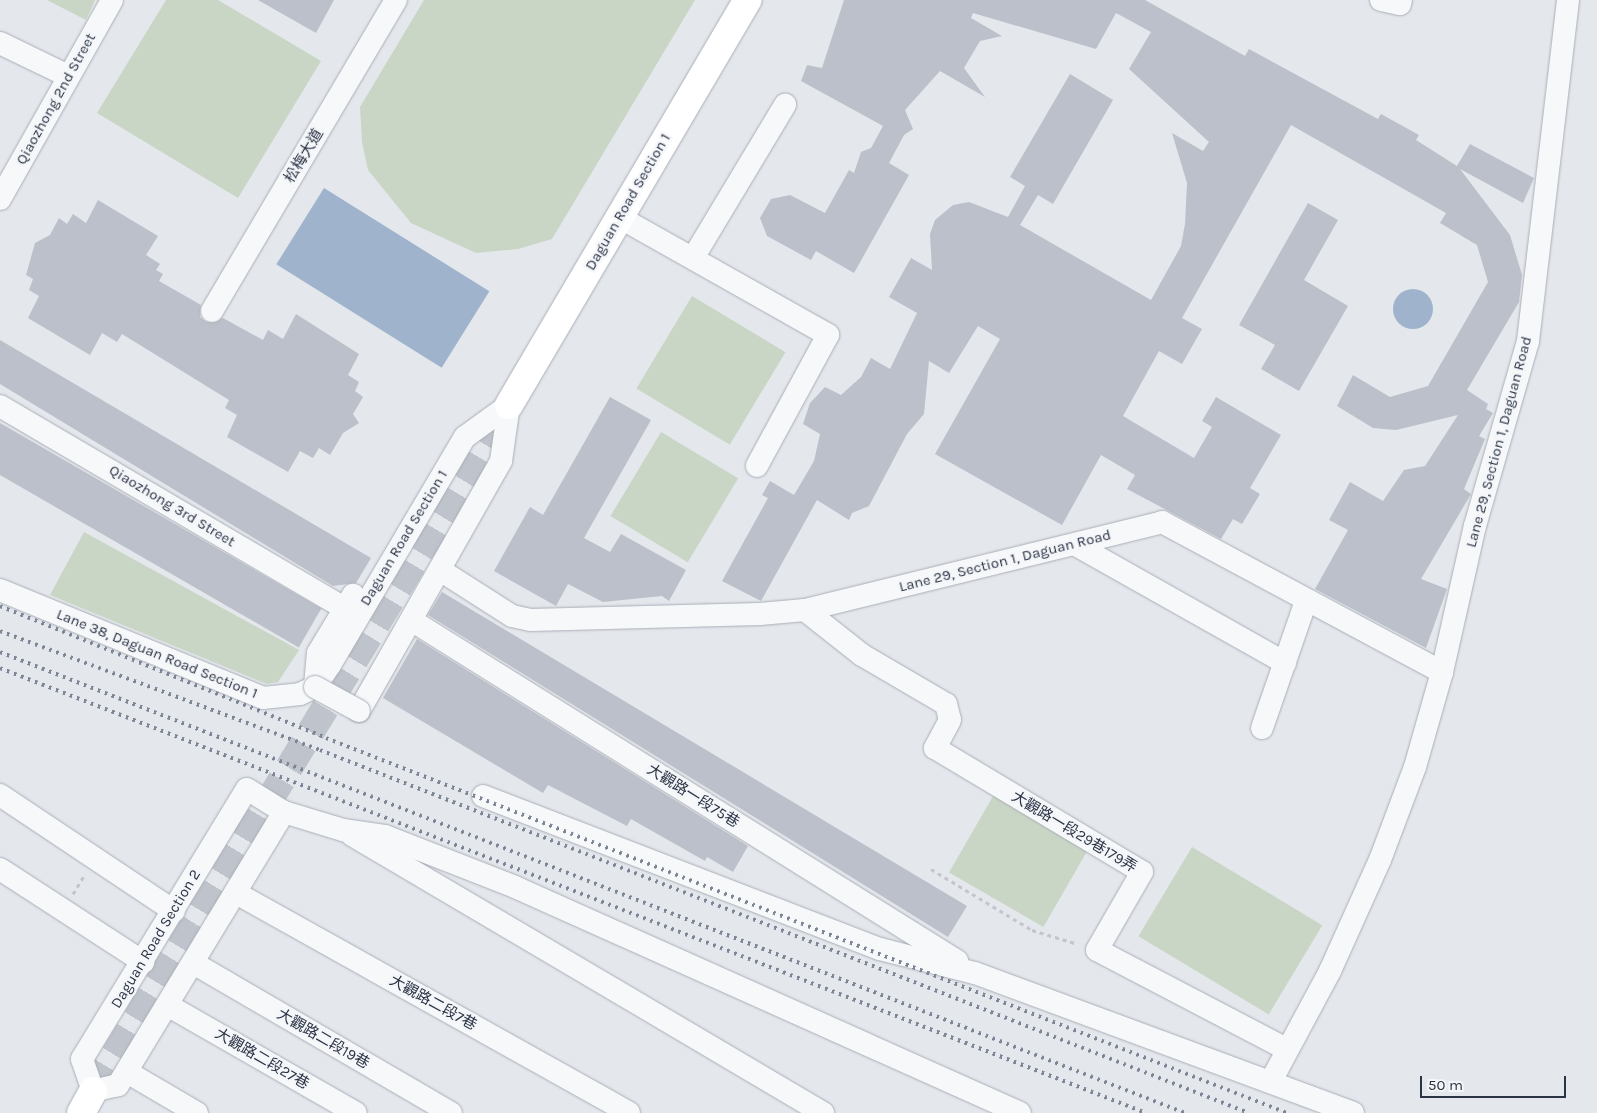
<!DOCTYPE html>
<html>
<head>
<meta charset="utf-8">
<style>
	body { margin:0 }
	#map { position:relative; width:1597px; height:1113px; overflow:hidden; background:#e4e7ec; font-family:Karla,"Noto Sans TC",sans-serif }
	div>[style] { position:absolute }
	.green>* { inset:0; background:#c9d6c5; transform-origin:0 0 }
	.water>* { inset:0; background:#9fb4cc; transform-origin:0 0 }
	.round { border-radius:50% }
	.building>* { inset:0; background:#bbc0ca; transform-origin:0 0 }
	.major-tunnel>* { height:28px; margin-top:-14px; transform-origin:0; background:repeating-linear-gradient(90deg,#bfc3cb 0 28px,transparent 0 42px) }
	.path>* { height:3px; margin-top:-1.5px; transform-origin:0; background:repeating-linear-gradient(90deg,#c2c5cb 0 4px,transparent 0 8px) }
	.roads { filter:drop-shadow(0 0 1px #a9aeb7) drop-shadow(0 0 1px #a9aeb7) }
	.minor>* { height:22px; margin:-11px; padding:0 11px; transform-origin:11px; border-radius:11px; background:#f7f8fa }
	.major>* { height:28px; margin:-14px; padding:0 14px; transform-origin:14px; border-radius:14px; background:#fff }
	.rail>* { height:4px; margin-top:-2px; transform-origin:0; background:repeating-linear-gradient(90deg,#7d8696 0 2.5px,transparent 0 7.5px) }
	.bridges { filter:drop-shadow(0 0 1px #a9aeb7) drop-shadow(0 0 1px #a9aeb7) }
	.minor-bridge>* { height:22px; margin:-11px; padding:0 11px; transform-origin:11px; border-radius:11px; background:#f7f8fa }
	span { translate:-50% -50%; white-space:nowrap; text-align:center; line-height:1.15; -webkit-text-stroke:5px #f4f6f9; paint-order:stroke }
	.street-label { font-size:15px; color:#2b3445 }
	.scale { position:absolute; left:1420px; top:1076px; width:146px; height:22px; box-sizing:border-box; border:2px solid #2b3445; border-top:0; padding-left:6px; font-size:15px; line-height:18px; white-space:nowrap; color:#2b3445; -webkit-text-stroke:4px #f4f6f9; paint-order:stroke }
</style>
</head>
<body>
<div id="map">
	<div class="green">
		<div style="clip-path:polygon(47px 0,95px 0,86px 20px)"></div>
		<div style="clip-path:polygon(166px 0,218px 0,321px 61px,238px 198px,97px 113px)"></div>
		<div style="clip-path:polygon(424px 0,695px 0,552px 239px,518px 249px,476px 253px,411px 223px,368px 170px,362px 142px,360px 107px)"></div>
		<div style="left:692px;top:296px;width:109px;height:108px;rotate:31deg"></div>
		<div style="left:661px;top:432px;width:90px;height:98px;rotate:31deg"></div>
		<div style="clip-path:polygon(84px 532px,299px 650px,278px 682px,267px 684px,50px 595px)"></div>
		<div style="left:996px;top:791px;width:109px;height:94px;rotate:30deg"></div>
		<div style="left:1192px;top:847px;width:152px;height:104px;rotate:31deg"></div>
	</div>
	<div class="water">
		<div style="left:324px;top:188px;width:195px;height:90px;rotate:32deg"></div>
		<div class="round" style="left:1393px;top:289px;width:40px;height:40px"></div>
	</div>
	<div class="building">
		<div style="clip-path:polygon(258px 0,334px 0,316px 33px)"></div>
		<div style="clip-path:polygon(844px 0,1145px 0,1245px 56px,1249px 49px,1378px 119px,1381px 114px,1419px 135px,1416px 140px,1457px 166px,1470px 144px,1534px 178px,1523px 203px,1460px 169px,1510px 235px,1522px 275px,1519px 302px,1467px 390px,1488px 404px,1486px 409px,1493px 413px,1479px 436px,1485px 439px,1464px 489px,1471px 494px,1421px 579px,1447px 589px,1426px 648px,1315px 589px,1348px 530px,1329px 520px,1350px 482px,1383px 501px,1404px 470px,1425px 466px,1458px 415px,1396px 430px,1373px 428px,1337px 406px,1353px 375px,1390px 397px,1428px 386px,1488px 282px,1477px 245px,1440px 223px,1446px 213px,1291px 125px,1182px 318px,1202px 329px,1182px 364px,1159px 351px,1123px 416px,1194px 458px,1212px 427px,1202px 421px,1216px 397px,1281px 435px,1250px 488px,1260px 494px,1242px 524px,1233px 519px,1221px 539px,1127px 489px,1135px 475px,1101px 455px,1062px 525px,935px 454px,1000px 339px,978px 326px,949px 373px,929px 361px,924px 414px,907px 434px,869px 506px,852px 513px,849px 520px,817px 500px,761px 601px,722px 581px,768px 498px,762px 495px,770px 481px,794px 495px,814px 461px,820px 434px,803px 424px,810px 403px,825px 387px,841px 395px,861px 377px,871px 358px,890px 369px,917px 313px,889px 297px,911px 258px,932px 270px,930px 234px,935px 220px,953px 205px,969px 202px,1008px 217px,1025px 186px,1010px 177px,1070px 74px,1113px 100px,1053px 204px,1038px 195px,1020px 225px,1151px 300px,1181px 246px,1185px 224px,1187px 183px,1172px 133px,1203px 151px,1209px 142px,1129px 69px,1151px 32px,1116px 13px,1096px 49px,973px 13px,971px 18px,1002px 36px,980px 41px,964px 68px,985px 97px,940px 71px,905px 110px,913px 129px,904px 135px,889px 163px,909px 175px,854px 273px,816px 251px,811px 260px,767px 236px,760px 218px,771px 199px,790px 195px,825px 213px,849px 170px,854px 173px,861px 152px,871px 148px,883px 126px,801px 81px,807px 65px,822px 68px)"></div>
		<div style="clip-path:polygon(98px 200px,158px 236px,146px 255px,160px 264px,156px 270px,163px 274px,159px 281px,201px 305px,200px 317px,206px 322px,223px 318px,263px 340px,268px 330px,283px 339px,296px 314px,359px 354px,348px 375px,359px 382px,355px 391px,363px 397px,353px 414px,359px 423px,343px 433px,330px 455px,319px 448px,313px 458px,300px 451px,288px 472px,227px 437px,237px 415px,225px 408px,229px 400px,122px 334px,117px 342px,102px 333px,90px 355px,28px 318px,39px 296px,29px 290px,33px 279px,26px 275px,35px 243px,50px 235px,59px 218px,67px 224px,73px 214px,86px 223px)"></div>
		<div style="clip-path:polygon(1308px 203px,1338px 220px,1304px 280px,1348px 306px,1299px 391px,1261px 369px,1275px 345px,1239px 325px)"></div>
		<div style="clip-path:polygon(0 340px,371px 558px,356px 583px,333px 586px,0 384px)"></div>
		<div style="clip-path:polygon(610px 397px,651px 420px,584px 538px,610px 552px,621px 534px,686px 570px,669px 601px,662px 596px,603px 602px,568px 584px,556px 606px,494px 571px,530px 507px,543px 515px)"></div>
		<div style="left:0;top:423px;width:371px;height:45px;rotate:30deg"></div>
		<div style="clip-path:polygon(442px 592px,967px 906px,948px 937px,428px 615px)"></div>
		<div style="clip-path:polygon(417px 639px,748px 846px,733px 872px,707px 857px,705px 861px,631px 819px,627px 826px,548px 785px,543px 793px,383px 698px)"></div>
	</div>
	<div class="major-tunnel">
		<div style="left:93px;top:1091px;width:802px;rotate:-58.77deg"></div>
	</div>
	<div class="path">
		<div style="left:931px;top:869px;width:118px;rotate:31.1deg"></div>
		<div style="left:1032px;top:930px;width:48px;rotate:16.9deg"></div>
		<div style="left:73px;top:894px;width:21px;rotate:-59deg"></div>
	</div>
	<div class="roads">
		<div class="minor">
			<div style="left:1381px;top:0;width:19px;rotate:12deg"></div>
			<div style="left:1400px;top:4px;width:4px;rotate:-76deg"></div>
			<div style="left:0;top:43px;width:76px;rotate:25.9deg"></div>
			<div style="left:0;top:199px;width:228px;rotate:-60.6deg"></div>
			<div style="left:619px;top:217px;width:240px;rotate:29.4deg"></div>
			<div style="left:828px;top:335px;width:149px;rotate:118.5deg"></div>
			<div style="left:693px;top:258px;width:179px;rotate:-59deg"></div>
			<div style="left:212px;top:311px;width:361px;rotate:-59.4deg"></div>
			<div style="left:0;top:406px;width:398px;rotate:30.4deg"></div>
			<div style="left:1076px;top:545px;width:240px;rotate:29.4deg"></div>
			<div style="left:440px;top:570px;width:85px;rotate:32.6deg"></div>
			<div style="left:512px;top:616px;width:19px;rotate:12deg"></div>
			<div style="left:531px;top:620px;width:229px;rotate:-1.5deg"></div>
			<div style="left:760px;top:614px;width:45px;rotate:-5.1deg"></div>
			<div style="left:805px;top:610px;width:368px;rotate:-13.8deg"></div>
			<div style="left:1162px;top:522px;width:318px;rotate:28.2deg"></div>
			<div style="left:0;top:590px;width:284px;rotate:22.3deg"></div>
			<div style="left:263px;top:698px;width:37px;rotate:-6deg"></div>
			<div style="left:300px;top:694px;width:17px;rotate:-25deg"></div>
			<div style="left:315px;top:687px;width:27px;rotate:-56deg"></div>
			<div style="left:330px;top:665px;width:265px;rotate:-59.4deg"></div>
			<div style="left:465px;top:437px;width:54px;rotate:-36deg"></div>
			<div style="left:805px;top:610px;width:73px;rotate:38.3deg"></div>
			<div style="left:862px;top:655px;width:97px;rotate:30.3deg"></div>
			<div style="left:946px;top:704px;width:16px;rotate:76deg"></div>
			<div style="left:950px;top:720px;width:32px;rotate:118deg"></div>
			<div style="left:935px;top:748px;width:241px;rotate:30.9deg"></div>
			<div style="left:1142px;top:872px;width:90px;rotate:120deg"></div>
			<div style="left:1097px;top:950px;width:213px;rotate:27.6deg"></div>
			<div style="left:411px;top:620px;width:644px;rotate:31.99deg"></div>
			<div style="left:315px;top:686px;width:33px;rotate:-85deg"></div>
			<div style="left:318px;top:653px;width:68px;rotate:-58.9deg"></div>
			<div style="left:359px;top:711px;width:288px;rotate:-60.4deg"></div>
			<div style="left:501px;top:461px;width:57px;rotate:-81.9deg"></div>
			<div style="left:1262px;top:728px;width:134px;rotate:-70.9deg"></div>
			<div style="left:0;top:795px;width:209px;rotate:33.7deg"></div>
			<div style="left:483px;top:796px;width:425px;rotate:21.1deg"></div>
			<div style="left:880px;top:949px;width:98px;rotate:14.2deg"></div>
			<div style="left:975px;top:973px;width:403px;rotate:20.3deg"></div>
			<div style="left:284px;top:812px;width:320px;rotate:121.3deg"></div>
			<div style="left:118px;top:1085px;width:26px;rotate:167deg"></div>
			<div style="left:93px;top:1091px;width:34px;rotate:-109deg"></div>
			<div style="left:82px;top:1059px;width:316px;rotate:-58.6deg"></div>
			<div style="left:247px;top:789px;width:44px;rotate:31.9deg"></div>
			<div style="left:284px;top:812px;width:62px;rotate:17deg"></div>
			<div style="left:343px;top:830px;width:42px;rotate:8.1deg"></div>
			<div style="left:385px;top:836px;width:140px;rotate:21.4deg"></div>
			<div style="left:515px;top:887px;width:553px;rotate:24.11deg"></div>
			<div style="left:352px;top:835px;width:547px;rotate:30.55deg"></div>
			<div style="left:0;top:869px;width:171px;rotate:33deg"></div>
			<div style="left:236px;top:893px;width:450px;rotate:29.2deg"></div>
			<div style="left:195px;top:964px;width:296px;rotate:30.2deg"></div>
			<div style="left:169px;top:1006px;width:215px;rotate:29.8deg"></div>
			<div style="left:127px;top:1072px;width:81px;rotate:30.4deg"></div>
			<div style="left:1271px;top:1081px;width:125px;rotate:-61.8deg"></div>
			<div style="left:1330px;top:971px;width:122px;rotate:-65.8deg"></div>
			<div style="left:1380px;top:860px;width:99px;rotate:-69.4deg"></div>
			<div style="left:1415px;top:767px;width:99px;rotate:-74.1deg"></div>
			<div style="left:1442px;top:672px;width:150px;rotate:-77.3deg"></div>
			<div style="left:1475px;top:526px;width:192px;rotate:-74deg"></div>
			<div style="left:1528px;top:341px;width:343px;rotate:-83.3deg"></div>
		</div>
		<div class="major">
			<div style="left:509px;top:405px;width:470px;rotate:-59.5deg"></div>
			<div style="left:81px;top:1113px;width:25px;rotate:-61deg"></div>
		</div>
	</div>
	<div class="rail">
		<div style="left:0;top:606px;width:352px;rotate:22deg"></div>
		<div style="left:326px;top:738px;width:1032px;rotate:21.32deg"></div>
		<div style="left:0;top:631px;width:341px;rotate:20.4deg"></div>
		<div style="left:320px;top:750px;width:997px;rotate:21.34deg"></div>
		<div style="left:0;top:652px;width:1272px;rotate:21.26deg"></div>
		<div style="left:0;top:668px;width:1229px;rotate:21.22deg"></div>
	</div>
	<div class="bridges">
		<div class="minor-bridge">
			<div style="left:315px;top:687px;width:50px;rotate:28.6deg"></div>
		</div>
	</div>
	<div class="street-label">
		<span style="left:56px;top:99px;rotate:-61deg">Qiaozhong 2nd Street</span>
		<span style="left:304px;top:156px;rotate:-59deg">松梅大道</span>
		<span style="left:628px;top:202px;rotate:-60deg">Daguan Road Section 1</span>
		<span style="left:1499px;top:442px;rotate:-75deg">Lane 29, Section 1, Daguan Road</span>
		<span style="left:172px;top:506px;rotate:31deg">Qiaozhong 3rd Street</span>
		<span style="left:404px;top:538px;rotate:-59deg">Daguan Road Section 1</span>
		<span style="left:1005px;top:561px;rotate:-14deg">Lane 29, Section 1, Daguan Road</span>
		<span style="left:157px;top:654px;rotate:22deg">Lane 38, Daguan Road Section 1</span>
		<span style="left:693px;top:796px;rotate:32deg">大觀路一段75巷</span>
		<span style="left:1074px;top:832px;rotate:31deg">大觀路一段29巷179弄</span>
		<span style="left:156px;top:939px;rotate:-59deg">Daguan Road Section 2</span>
		<span style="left:433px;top:1003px;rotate:29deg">大觀路二段7巷</span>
		<span style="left:323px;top:1039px;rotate:30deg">大觀路二段19巷</span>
		<span style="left:262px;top:1059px;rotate:30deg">大觀路二段27巷</span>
	</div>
	<div class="scale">50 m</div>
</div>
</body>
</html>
